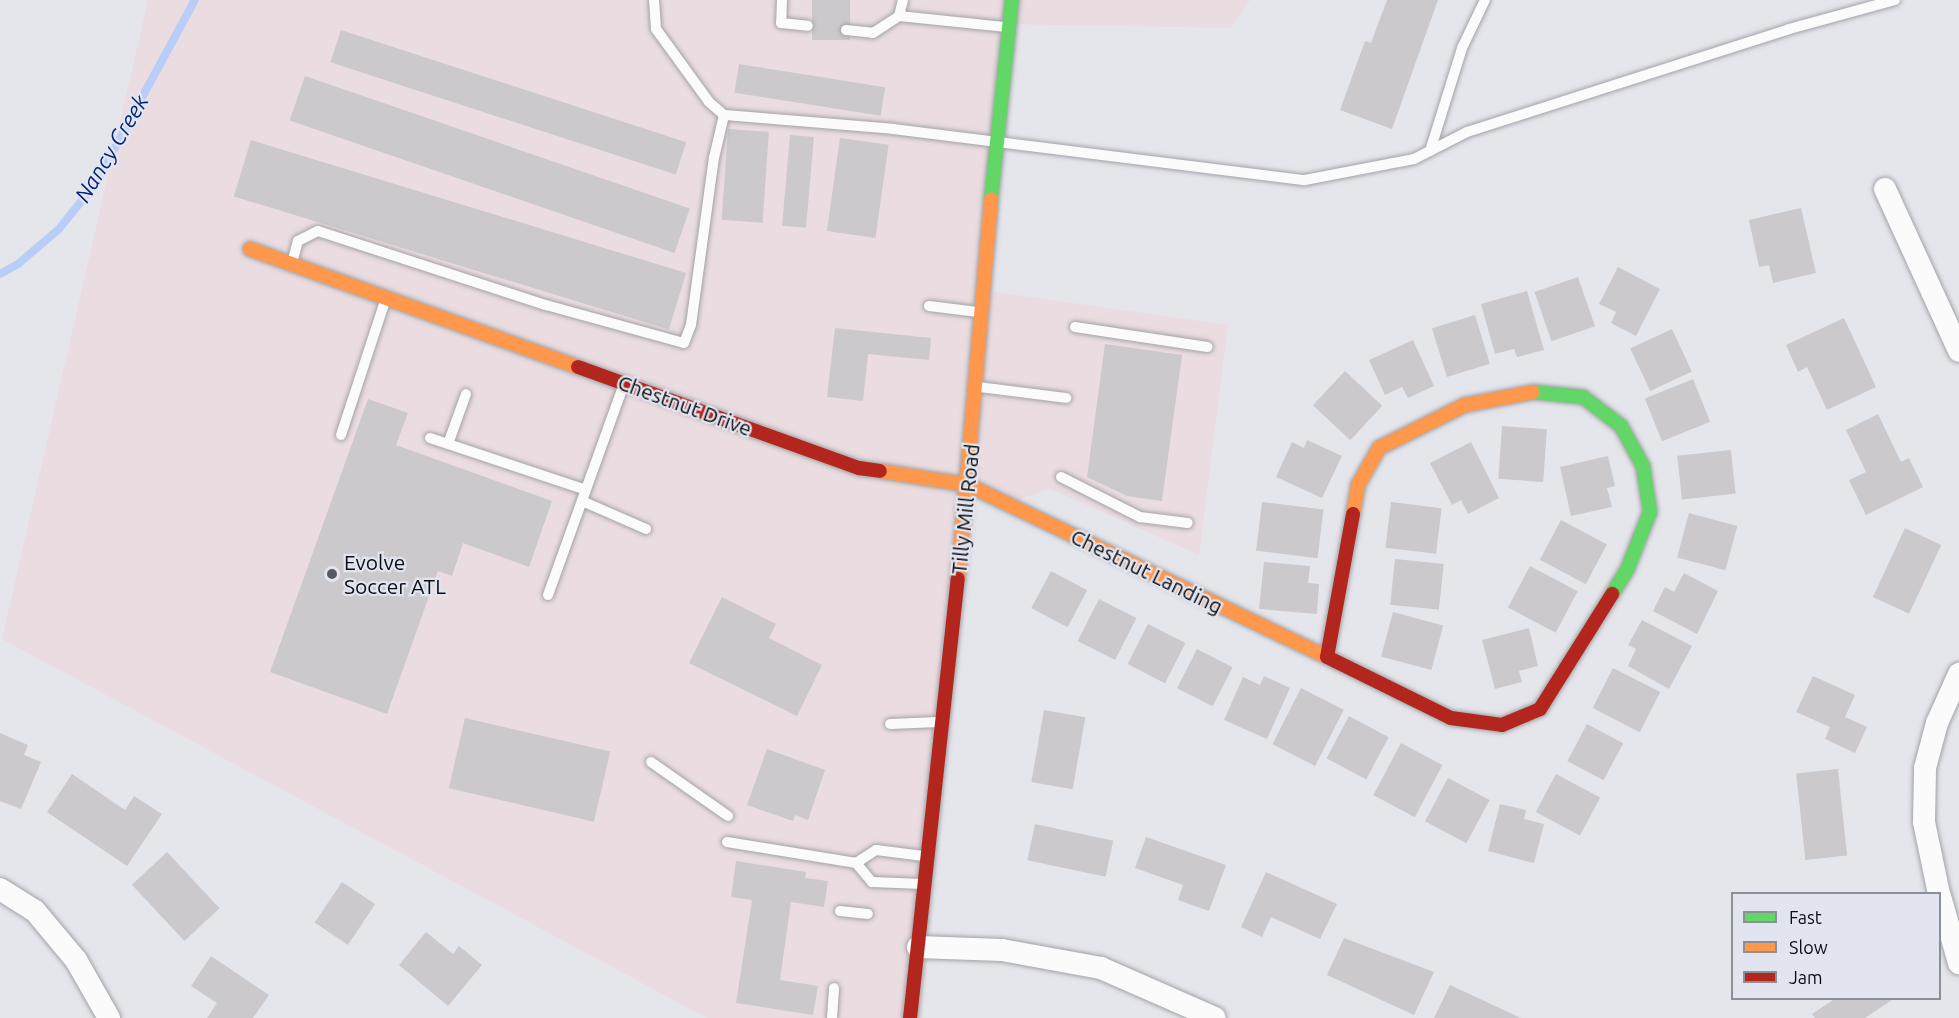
<!DOCTYPE html>
<html>
<head>
<meta charset="utf-8">
<style>
	body { margin:0 }
	#map { position:relative; width:1959px; height:1018px; overflow:hidden; background:#e5e6ec; font-family:Ubuntu,sans-serif }
	div>[style] { position:absolute }
	.commercial>* { inset:0; background:#eadce0 }
	.stream>* { height:8px; margin:-4px; padding:0 4px; transform-origin:4px; border-radius:4px; background:#b8cdf8 }
	.building>* { inset:0; background:#cbc9cc; transform-origin:0 0 }
	.roads { filter:drop-shadow(0 0 2px #a2a3a7) drop-shadow(0 0 2px #a2a3a7) }
	.lane>* { height:10px; margin:-5px; padding:0 5px; transform-origin:5px; border-radius:5px; background:#fbfbfc }
	.street>* { height:22px; margin:-11px; padding:0 11px; transform-origin:11px; border-radius:11px; background:#fbfbfc }
	.fast>* { height:14px; margin:-7px; padding:0 7px; transform-origin:7px; border-radius:7px; background:#63d668 }
	.slow>* { height:14px; margin:-7px; padding:0 7px; transform-origin:7px; border-radius:7px; background:#ff974d }
	.jam>* { height:14px; margin:-7px; padding:0 7px; transform-origin:7px; border-radius:7px; background:#b3261e }
	.dots>* { width:16px; height:16px; translate:-50% -50%; box-sizing:border-box; border:3px solid #e2e5ef; border-radius:50% }
	span { translate:-50% -50%; white-space:nowrap; text-align:center; line-height:1.15; -webkit-text-stroke:4.5px #e2e5ef; paint-order:stroke }
	.street-label { font-size:21px; color:#0c0d11 }
	.poi-label { font-size:21px; color:#0c0d11 }
	.left { translate:0 -50%; text-align:left }
	.water-label { font-size:22px; color:#072577; font-style:italic }
	.legend { position:absolute; left:1731px; top:892px; width:210px; height:108px; box-sizing:border-box; background:#e2e5ef; border:2px solid #8c8f96; margin:0; padding:8px 10px; list-style:none; font-size:18px; color:#0c0d11 }
	.legend li { display:flex; align-items:center; gap:12px; height:30px }
	.legend b { width:30px; border:2px solid #8c8f96 }
</style>
</head>
<body>
<div id="map">
	<div class="commercial">
		<div style="clip-path:polygon(148px 0,1250px 0,1231px 28px,999px 24px,981px 290px,1228px 325px,1199px 555px,1050px 489px,1014px 501px,962px 486px,922px 1018px,707px 1018px,2px 639px)"></div>
	</div>
	<div class="stream">
		<div style="left:0;top:274px;width:21px;rotate:-29deg"></div>
		<div style="left:18px;top:264px;width:54px;rotate:-40.5deg"></div>
		<div style="left:59px;top:229px;width:58px;rotate:-51.3deg"></div>
		<div style="left:95px;top:184px;width:209px;rotate:-61.5deg"></div>
	</div>
	<div class="building">
		<div style="left:812px;top:0;width:38px;height:40px"></div>
		<div style="clip-path:polygon(1387px 0,1438px 0,1392px 129px,1340px 110px,1365px 41px,1371px 43px)"></div>
		<div style="left:341px;top:30px;width:363px;height:34px;rotate:18deg"></div>
		<div style="left:739px;top:64px;width:148px;height:29px;rotate:9deg"></div>
		<div style="left:305px;top:76px;width:407px;height:47px;rotate:19deg"></div>
		<div style="left:728px;top:129px;width:41px;height:91px;rotate:4deg"></div>
		<div style="left:790px;top:135px;width:24px;height:91px;rotate:5deg"></div>
		<div style="left:840px;top:138px;width:49px;height:94px;rotate:8deg"></div>
		<div style="left:251px;top:140px;width:455px;height:59px;rotate:17deg"></div>
		<div style="clip-path:polygon(1801px 208px,1816px 273px,1773px 283px,1769px 265px,1759px 267px,1749px 220px)"></div>
		<div style="clip-path:polygon(1618px 267px,1660px 289px,1636px 336px,1611px 323px,1616px 312px,1599px 304px)"></div>
		<div style="left:1578px;top:277px;width:52px;height:46px;rotate:71deg"></div>
		<div style="clip-path:polygon(1527px 291px,1544px 350px,1517px 357px,1514px 349px,1495px 354px,1481px 304px)"></div>
		<div style="left:1475px;top:315px;width:51px;height:45px;rotate:73deg"></div>
		<div style="clip-path:polygon(1844px 318px,1876px 387px,1827px 410px,1807px 367px,1798px 372px,1786px 345px)"></div>
		<div style="clip-path:polygon(835px 328px,931px 338px,929px 360px,868px 354px,863px 401px,827px 397px)"></div>
		<div style="left:1672px;top:329px;width:47px;height:46px;rotate:65deg"></div>
		<div style="clip-path:polygon(1413px 340px,1434px 386px,1408px 398px,1402px 387px,1385px 395px,1369px 360px)"></div>
		<div style="clip-path:polygon(1105px 344px,1182px 355px,1162px 501px,1127px 496px,1087px 477px)"></div>
		<div style="left:1345px;top:371px;width:51px;height:47px;rotate:43deg"></div>
		<div style="left:1693px;top:379px;width:46px;height:52px;rotate:68deg"></div>
		<div style="clip-path:polygon(368px 399px,408px 413px,396px 445px,552px 501px,529px 567px,463px 543px,452px 576px,438px 571px,387px 714px,270px 672px)"></div>
		<div style="clip-path:polygon(1878px 414px,1901px 462px,1909px 458px,1923px 487px,1866px 515px,1849px 480px,1866px 472px,1846px 430px)"></div>
		<div style="left:1502px;top:426px;width:45px;height:53px;rotate:4deg"></div>
		<div style="clip-path:polygon(1307px 440px,1342px 456px,1322px 498px,1276px 477px,1292px 442px,1304px 448px)"></div>
		<div style="clip-path:polygon(1471px 442px,1499px 498px,1468px 514px,1461px 500px,1452px 505px,1430px 463px)"></div>
		<div style="left:1731px;top:450px;width:44px;height:54px;rotate:84deg"></div>
		<div style="clip-path:polygon(1608px 456px,1615px 486px,1607px 488px,1612px 507px,1571px 516px,1560px 467px)"></div>
		<div style="left:1262px;top:502px;width:62px;height:49px;rotate:7deg"></div>
		<div style="left:1391px;top:502px;width:51px;height:46px;rotate:7deg"></div>
		<div style="left:1689px;top:513px;width:50px;height:46px;rotate:15deg"></div>
		<div style="left:1561px;top:520px;width:52px;height:45px;rotate:28deg"></div>
		<div style="left:1905px;top:528px;width:40px;height:76px;rotate:25deg"></div>
		<div style="left:1395px;top:559px;width:49px;height:46px;rotate:6deg"></div>
		<div style="clip-path:polygon(1264px 562px,1310px 566px,1308px 583px,1319px 584px,1317px 614px,1259px 609px)"></div>
		<div style="left:1530px;top:566px;width:54px;height:47px;rotate:28deg"></div>
		<div style="left:1051px;top:571px;width:41px;height:42px;rotate:28deg"></div>
		<div style="clip-path:polygon(1684px 573px,1718px 591px,1697px 634px,1653px 611px,1665px 587px,1674px 592px)"></div>
		<div style="clip-path:polygon(722px 597px,776px 624px,769px 638px,822px 665px,797px 716px,689px 663px)"></div>
		<div style="left:1099px;top:599px;width:42px;height:47px;rotate:27deg"></div>
		<div style="left:1393px;top:612px;width:52px;height:46px;rotate:15deg"></div>
		<div style="clip-path:polygon(1642px 620px,1692px 646px,1669px 689px,1628px 666px,1636px 649px,1628px 645px)"></div>
		<div style="left:1148px;top:624px;width:42px;height:45px;rotate:27deg"></div>
		<div style="clip-path:polygon(1529px 628px,1538px 666px,1519px 671px,1522px 682px,1495px 689px,1482px 640px)"></div>
		<div style="left:1197px;top:649px;width:40px;height:44px;rotate:27deg"></div>
		<div style="left:1613px;top:668px;width:53px;height:45px;rotate:27deg"></div>
		<div style="clip-path:polygon(1264px 676px,1290px 688px,1267px 739px,1224px 720px,1243px 677px,1260px 685px)"></div>
		<div style="clip-path:polygon(1813px 676px,1855px 695px,1845px 717px,1867px 727px,1855px 753px,1825px 739px,1830px 727px,1796px 712px)"></div>
		<div style="left:1301px;top:688px;width:48px;height:63px;rotate:27deg"></div>
		<div style="left:1044px;top:710px;width:42px;height:73px;rotate:10deg"></div>
		<div style="left:1349px;top:716px;width:45px;height:48px;rotate:28deg"></div>
		<div style="left:465px;top:718px;width:149px;height:72px;rotate:13deg"></div>
		<div style="left:1587px;top:724px;width:41px;height:42px;rotate:28deg"></div>
		<div style="clip-path:polygon(0 733px,28px 745px,24px 755px,41px 762px,21px 809px,0 801px)"></div>
		<div style="left:1401px;top:743px;width:47px;height:59px;rotate:28deg"></div>
		<div style="clip-path:polygon(767px 749px,825px 770px,808px 820px,795px 815px,793px 821px,747px 805px)"></div>
		<div style="left:1838px;top:769px;width:87px;height:42px;rotate:84deg"></div>
		<div style="clip-path:polygon(72px 774px,125px 810px,134px 796px,162px 814px,127px 866px,47px 812px)"></div>
		<div style="left:1556px;top:774px;width:50px;height:43px;rotate:28deg"></div>
		<div style="left:1448px;top:778px;width:47px;height:49px;rotate:28deg"></div>
		<div style="clip-path:polygon(1500px 804px,1526px 810px,1524px 819px,1544px 824px,1534px 863px,1488px 851px)"></div>
		<div style="left:1035px;top:824px;width:80px;height:37px;rotate:12deg"></div>
		<div style="clip-path:polygon(1146px 837px,1226px 865px,1209px 911px,1178px 900px,1183px 885px,1135px 868px)"></div>
		<div style="left:167px;top:852px;width:77px;height:48px;rotate:47deg"></div>
		<div style="clip-path:polygon(736px 861px,806px 872px,805px 878px,828px 881px,824px 907px,791px 902px,780px 980px,818px 986px,813px 1015px,736px 1003px,752px 900px,731px 897px)"></div>
		<div style="clip-path:polygon(1266px 872px,1337px 904px,1320px 939px,1271px 917px,1262px 937px,1241px 927px)"></div>
		<div style="left:342px;top:882px;width:40px;height:49px;rotate:34deg"></div>
		<div style="clip-path:polygon(426px 932px,453px 954px,459px 946px,482px 965px,448px 1006px,399px 965px)"></div>
		<div style="clip-path:polygon(1344px 938px,1434px 972px,1414px 1015px,1327px 975px)"></div>
		<div style="clip-path:polygon(211px 956px,269px 995px,253px 1018px,207px 1018px,217px 1003px,191px 986px)"></div>
		<div style="clip-path:polygon(1450px 985px,1521px 1018px,1434px 1018px)"></div>
		<div style="clip-path:polygon(1836px 998px,1895px 998px,1865px 1018px,1815px 1018px,1812px 1014px)"></div>
	</div>
	<div class="roads">
		<div class="lane">
			<div style="left:654px;top:0;width:29px;rotate:86deg"></div>
			<div style="left:656px;top:29px;width:90px;rotate:54deg"></div>
			<div style="left:709px;top:102px;width:20px;rotate:41deg"></div>
			<div style="left:724px;top:115px;width:170px;rotate:4.7deg"></div>
			<div style="left:893px;top:129px;width:415px;rotate:7.1deg"></div>
			<div style="left:1305px;top:180px;width:111px;rotate:-10.9deg"></div>
			<div style="left:1414px;top:159px;width:59px;rotate:-27deg"></div>
			<div style="left:1467px;top:132px;width:338px;rotate:-17.7deg"></div>
			<div style="left:1789px;top:29px;width:110px;rotate:-15.3deg"></div>
			<div style="left:782px;top:0;width:23px;rotate:92deg"></div>
			<div style="left:781px;top:23px;width:27px;rotate:6deg"></div>
			<div style="left:899px;top:16px;width:108px;rotate:5.9deg"></div>
			<div style="left:846px;top:30px;width:27px;rotate:6deg"></div>
			<div style="left:873px;top:33px;width:31px;rotate:-33deg"></div>
			<div style="left:899px;top:16px;width:16px;rotate:-76deg"></div>
			<div style="left:1430px;top:151px;width:108px;rotate:-72.7deg"></div>
			<div style="left:1462px;top:48px;width:53px;rotate:-64.4deg"></div>
			<div style="left:292px;top:263px;width:23px;rotate:-75deg"></div>
			<div style="left:298px;top:241px;width:22px;rotate:-27deg"></div>
			<div style="left:318px;top:231px;width:240px;rotate:18deg"></div>
			<div style="left:546px;top:305px;width:143px;rotate:15.4deg"></div>
			<div style="left:684px;top:343px;width:19px;rotate:-69deg"></div>
			<div style="left:691px;top:325px;width:169px;rotate:-82.2deg"></div>
			<div style="left:714px;top:158px;width:44px;rotate:-76.9deg"></div>
			<div style="left:929px;top:306px;width:49px;rotate:7deg"></div>
			<div style="left:1075px;top:327px;width:134px;rotate:8.6deg"></div>
			<div style="left:979px;top:387px;width:88px;rotate:7.2deg"></div>
			<div style="left:341px;top:435px;width:141px;rotate:-71.8deg"></div>
			<div style="left:430px;top:438px;width:164px;rotate:18.4deg"></div>
			<div style="left:448px;top:444px;width:53px;rotate:-70.2deg"></div>
			<div style="left:1061px;top:477px;width:89px;rotate:26.9deg"></div>
			<div style="left:1140px;top:517px;width:48px;rotate:7.1deg"></div>
			<div style="left:582px;top:501px;width:70px;rotate:23.6deg"></div>
			<div style="left:548px;top:595px;width:221px;rotate:-70.2deg"></div>
			<div style="left:890px;top:724px;width:49px;rotate:-2.3deg"></div>
			<div style="left:651px;top:762px;width:94px;rotate:35deg"></div>
			<div style="left:727px;top:842px;width:131px;rotate:9.2deg"></div>
			<div style="left:856px;top:863px;width:25px;rotate:50deg"></div>
			<div style="left:872px;top:882px;width:51px;rotate:2.2deg"></div>
			<div style="left:856px;top:863px;width:24px;rotate:-33deg"></div>
			<div style="left:876px;top:850px;width:48px;rotate:7.1deg"></div>
			<div style="left:840px;top:911px;width:28px;rotate:6deg"></div>
			<div style="left:832px;top:1018px;width:30px;rotate:-86deg"></div>
		</div>
		<div class="street">
			<div style="left:1885px;top:189px;width:178px;rotate:65.4deg"></div>
			<div style="left:0;top:889px;width:41px;rotate:32.2deg"></div>
			<div style="left:35px;top:911px;width:64px;rotate:50.1deg"></div>
			<div style="left:76px;top:960px;width:67px;rotate:60.4deg"></div>
			<div style="left:1939px;top:894px;width:74px;rotate:-101.8deg"></div>
			<div style="left:1924px;top:822px;width:54px;rotate:-88.9deg"></div>
			<div style="left:1925px;top:768px;width:47px;rotate:-75.1deg"></div>
			<div style="left:1937px;top:723px;width:54px;rotate:-65.8deg"></div>
			<div style="left:1940px;top:896px;width:70px;rotate:74.2deg"></div>
			<div style="left:918px;top:947px;width:84px;rotate:2deg"></div>
			<div style="left:1002px;top:950px;width:101px;rotate:10.3deg"></div>
			<div style="left:1101px;top:968px;width:124px;rotate:23.7deg"></div>
		</div>
		<div class="fast">
			<div style="left:991px;top:199px;width:200px;rotate:-84deg"></div>
			<div style="left:1533px;top:392px;width:50px;rotate:5.7deg"></div>
			<div style="left:1583px;top:397px;width:48px;rotate:37.3deg"></div>
			<div style="left:1621px;top:426px;width:46px;rotate:61.2deg"></div>
			<div style="left:1643px;top:466px;width:47px;rotate:81.3deg"></div>
			<div style="left:1650px;top:512px;width:62px;rotate:111.6deg"></div>
			<div style="left:1627px;top:570px;width:28px;rotate:122deg"></div>
		</div>
		<div class="slow">
			<div style="left:250px;top:249px;width:349px;rotate:19.8deg"></div>
			<div style="left:880px;top:471px;width:89px;rotate:9deg"></div>
			<div style="left:968px;top:485px;width:398px;rotate:25.6deg"></div>
			<div style="left:1353px;top:514px;width:29px;rotate:-80deg"></div>
			<div style="left:1358px;top:485px;width:43px;rotate:-60.4deg"></div>
			<div style="left:1379px;top:448px;width:96px;rotate:-26.6deg"></div>
			<div style="left:1465px;top:405px;width:69px;rotate:-10.8deg"></div>
			<div style="left:958px;top:579px;width:381px;rotate:-85deg"></div>
		</div>
		<div class="jam">
			<div style="left:578px;top:367px;width:299px;rotate:19.8deg"></div>
			<div style="left:859px;top:468px;width:21px;rotate:8deg"></div>
			<div style="left:1353px;top:514px;width:145px;rotate:100.3deg"></div>
			<div style="left:1327px;top:657px;width:138px;rotate:26.2deg"></div>
			<div style="left:1451px;top:718px;width:51px;rotate:7.8deg"></div>
			<div style="left:1502px;top:725px;width:41px;rotate:-22.8deg"></div>
			<div style="left:1540px;top:709px;width:136px;rotate:-57.9deg"></div>
			<div style="left:910px;top:1018px;width:442px;rotate:-83.8deg"></div>
		</div>
	</div>
	<div class="dots">
		<div style="left:332px;top:574px;background:#58595e"></div>
	</div>
	<div class="street-label">
		<span style="left:685px;top:405px;rotate:20deg">Chestnut Drive</span>
		<span style="left:965px;top:509px;rotate:-84deg">Tilly Mill Road</span>
		<span style="left:1147px;top:571px;rotate:26deg">Chestnut Landing</span>
	</div>
	<div class="poi-label">
		<span class="left" style="left:344px;top:574px">Evolve<br>Soccer ATL</span>
	</div>
	<div class="water-label">
		<span style="left:111px;top:148px;rotate:-59deg">Nancy Creek</span>
	</div>
	<ul class="legend">
	<li><b style="height:8px;background:#63d668"></b>Fast</li>
	<li><b style="height:8px;background:#ff974d"></b>Slow</li>
	<li><b style="height:8px;background:#b3261e"></b>Jam</li>
	</ul>
</div>
</body>
</html>
